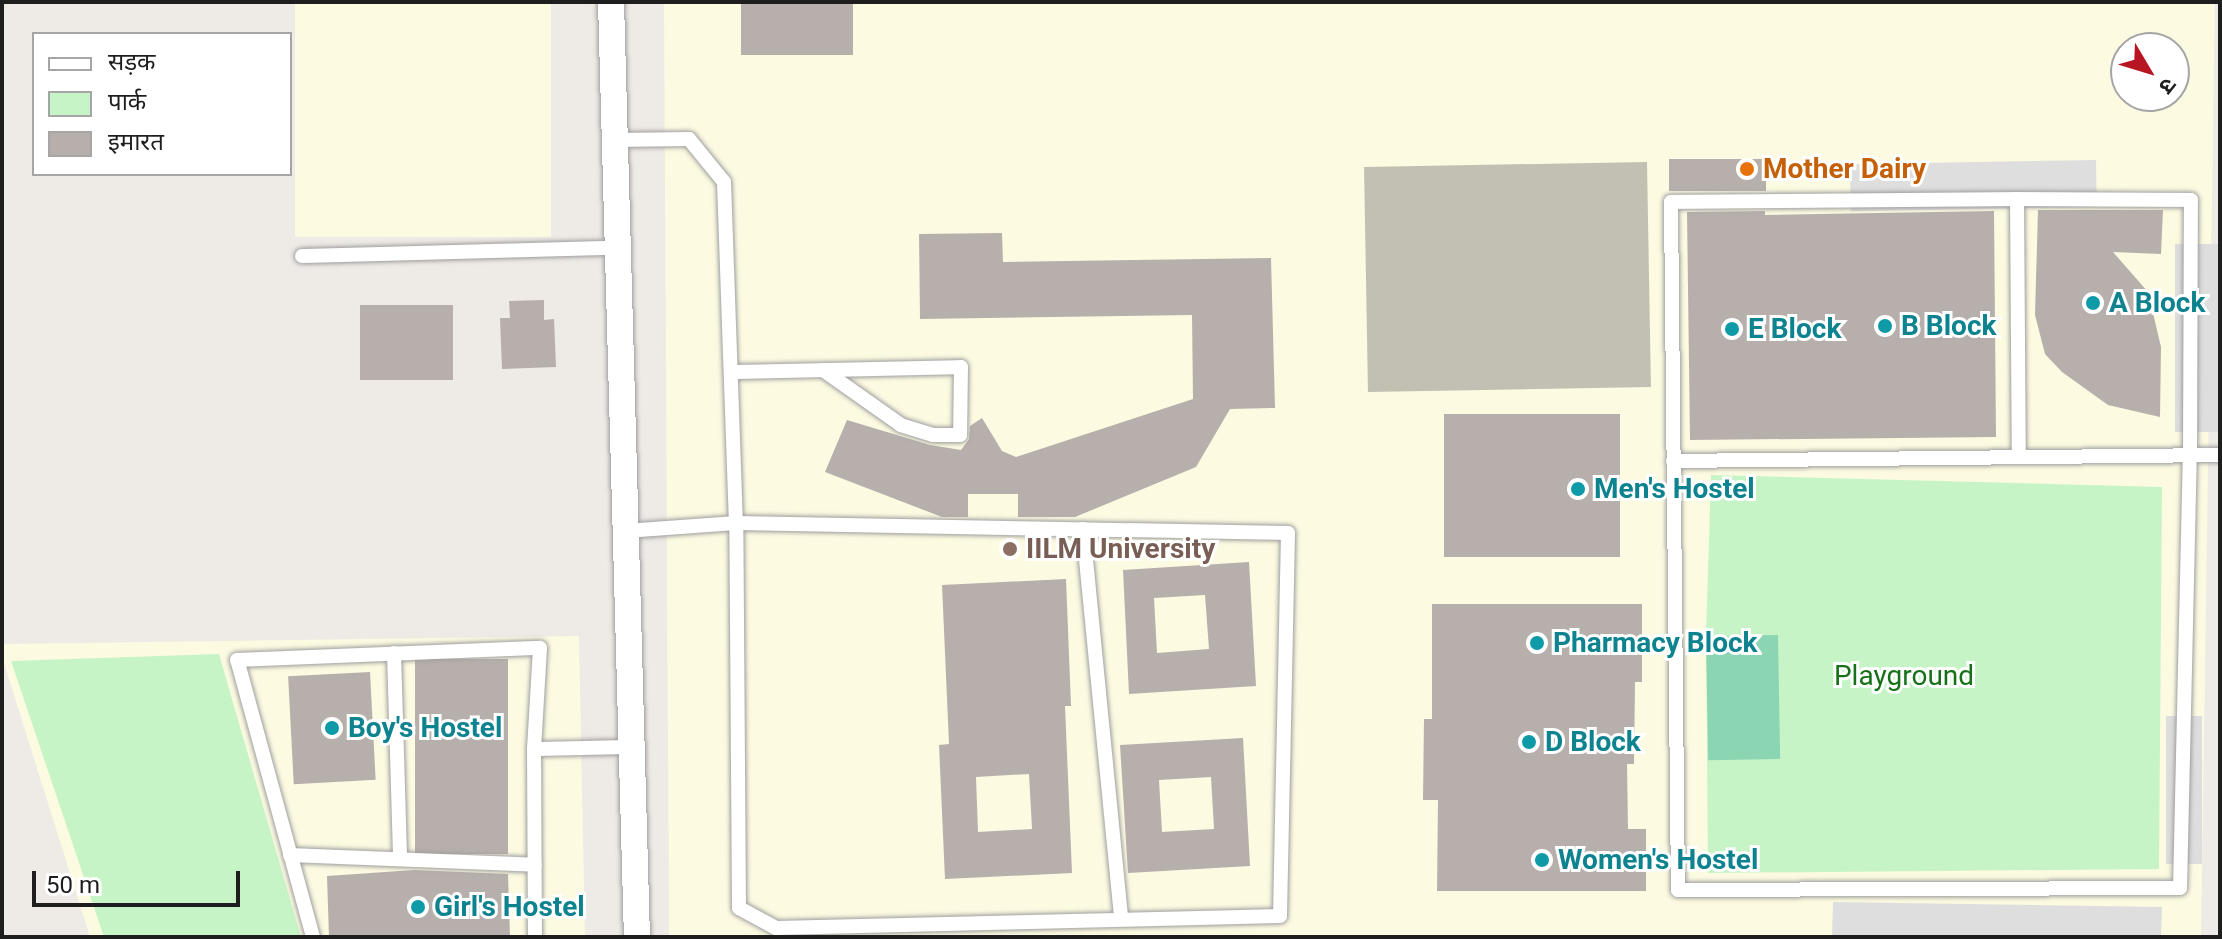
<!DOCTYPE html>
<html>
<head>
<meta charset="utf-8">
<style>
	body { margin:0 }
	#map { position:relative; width:2222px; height:939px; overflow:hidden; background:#eeeae5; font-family:Roboto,"Noto Sans Devanagari",sans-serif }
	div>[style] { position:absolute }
	.education>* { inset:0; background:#fcfae1; transform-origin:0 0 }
	.construction>* { inset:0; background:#c2c0b2; transform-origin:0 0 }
	.park>* { inset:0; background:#c7f4c7 }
	.pitch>* { inset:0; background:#8bd5b3; transform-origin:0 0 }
	.parking>* { inset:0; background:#dedede; transform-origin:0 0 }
	.building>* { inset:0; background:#b7afab; transform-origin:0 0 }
	.roads { filter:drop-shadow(0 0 2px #9f9f9f) drop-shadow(0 0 2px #9f9f9f) }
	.service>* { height:14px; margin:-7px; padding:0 7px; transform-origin:7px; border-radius:7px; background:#fff }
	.minor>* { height:26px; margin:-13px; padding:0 13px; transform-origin:13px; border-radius:13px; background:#fff }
	.dots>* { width:22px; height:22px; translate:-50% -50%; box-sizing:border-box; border:4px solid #fff; border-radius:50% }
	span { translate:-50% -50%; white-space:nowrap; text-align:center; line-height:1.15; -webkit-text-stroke:6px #fff; paint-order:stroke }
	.food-label { font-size:28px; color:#c56008; font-weight:700 }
	.left { translate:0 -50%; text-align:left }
	.culture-label { font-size:28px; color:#0d838f; font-weight:700 }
	.education-label { font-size:28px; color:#785e54; font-weight:700 }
	.park-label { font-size:28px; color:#177118 }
	.frame { position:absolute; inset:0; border:4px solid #1e1e1e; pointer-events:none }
	.legend { position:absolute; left:32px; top:32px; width:260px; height:144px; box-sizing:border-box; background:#fff; border:2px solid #a5a5a5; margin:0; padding:10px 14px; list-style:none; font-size:24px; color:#1e1e1e }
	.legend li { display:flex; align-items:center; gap:16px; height:40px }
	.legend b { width:40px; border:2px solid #a5a5a5 }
	.north { position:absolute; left:2110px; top:32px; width:80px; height:80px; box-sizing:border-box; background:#fff; border:2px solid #a5a5a5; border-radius:50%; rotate:128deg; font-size:22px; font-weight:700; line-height:32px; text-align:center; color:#1e1e1e }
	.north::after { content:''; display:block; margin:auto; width:28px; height:36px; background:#b71521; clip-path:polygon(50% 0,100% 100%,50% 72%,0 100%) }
	.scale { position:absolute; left:32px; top:871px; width:208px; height:36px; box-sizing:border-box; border:4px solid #1e1e1e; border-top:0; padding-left:10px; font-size:24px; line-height:28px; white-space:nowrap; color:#1e1e1e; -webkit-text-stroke:6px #fff; paint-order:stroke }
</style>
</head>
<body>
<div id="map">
	<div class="education">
		<div style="left:295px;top:2px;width:256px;height:235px"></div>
		<div style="clip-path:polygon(evenodd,664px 2px,2215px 2px,2201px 937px,669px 937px,664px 2px,2126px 48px,2174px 48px,2174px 96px,2126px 96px,2126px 48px)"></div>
		<div style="clip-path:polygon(579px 636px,585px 937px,90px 937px,2px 657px,2px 644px)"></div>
	</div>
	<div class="construction">
		<div style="left:1647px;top:162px;width:225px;height:283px;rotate:89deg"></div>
	</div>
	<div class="park">
		<div style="clip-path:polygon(1711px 475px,2162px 487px,2159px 869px,1708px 873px,1706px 636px)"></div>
		<div style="clip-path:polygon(219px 654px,301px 937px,104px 937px,11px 661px)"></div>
	</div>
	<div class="pitch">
		<div style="left:1778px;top:635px;width:124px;height:72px;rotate:89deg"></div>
	</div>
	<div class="parking">
		<div style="left:2096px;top:160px;width:47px;height:246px;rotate:89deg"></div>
		<div style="left:2220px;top:244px;width:188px;height:45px;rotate:90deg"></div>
		<div style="left:2166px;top:716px;width:36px;height:148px"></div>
		<div style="clip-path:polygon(1833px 902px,2162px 907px,2161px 937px,1832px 937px)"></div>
	</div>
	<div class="building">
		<div style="left:741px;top:2px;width:112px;height:53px"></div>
		<div style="left:1766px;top:159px;width:32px;height:97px;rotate:90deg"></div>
		<div style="clip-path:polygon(2038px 210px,2163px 210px,2161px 254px,2113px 252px,2148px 292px,2161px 347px,2160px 417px,2108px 405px,2062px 372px,2045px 354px,2035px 315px)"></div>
		<div style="clip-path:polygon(1765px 211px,1765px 215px,1994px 211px,1996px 437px,1690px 440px,1687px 212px)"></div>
		<div style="clip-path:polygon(1002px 233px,1003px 262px,1271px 258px,1275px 408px,1230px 409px,1196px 467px,1075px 517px,1018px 517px,1018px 494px,968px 494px,968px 517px,942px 517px,825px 472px,847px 420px,930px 445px,961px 450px,969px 439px,970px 426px,982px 418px,1002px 451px,1016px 457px,1193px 399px,1192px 315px,920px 319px,919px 234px)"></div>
		<div style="clip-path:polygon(544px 300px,544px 320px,554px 319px,556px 367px,502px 369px,500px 318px,510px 318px,509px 301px)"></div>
		<div style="left:360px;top:305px;width:93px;height:75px"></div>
		<div style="left:1444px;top:414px;width:176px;height:143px"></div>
		<div style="clip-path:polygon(evenodd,1249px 562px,1256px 686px,1129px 694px,1123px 570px,1249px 562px,1205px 595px,1209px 649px,1157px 653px,1154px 598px,1205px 595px)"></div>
		<div style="clip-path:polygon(evenodd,1066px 579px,1071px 706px,1065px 706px,1072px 873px,945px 879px,939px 745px,949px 744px,942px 585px,1066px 579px,1029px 774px,1032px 829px,978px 832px,976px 777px,1029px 774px)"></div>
		<div style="clip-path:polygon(1432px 604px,1642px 604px,1642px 682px,1635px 682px,1634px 764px,1627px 764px,1628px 829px,1646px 829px,1646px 891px,1437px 891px,1438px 800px,1423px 800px,1424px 719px,1432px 719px)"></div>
		<div style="left:508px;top:659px;width:195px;height:93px;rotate:90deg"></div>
		<div style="left:370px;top:672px;width:108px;height:82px;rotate:87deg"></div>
		<div style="clip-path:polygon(evenodd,1243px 738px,1250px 866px,1128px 873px,1120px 745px,1243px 738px,1211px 777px,1214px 829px,1162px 832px,1159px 780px,1211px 777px)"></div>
		<div style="clip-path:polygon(414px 870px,508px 874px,510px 937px,329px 937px,327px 876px)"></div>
	</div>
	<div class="roads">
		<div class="service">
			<div style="left:615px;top:140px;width:74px;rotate:-0.8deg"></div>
			<div style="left:689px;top:139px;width:55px;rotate:50.9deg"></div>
			<div style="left:724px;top:182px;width:341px;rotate:88deg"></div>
			<div style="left:736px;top:523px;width:111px;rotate:175.9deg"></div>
			<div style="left:2017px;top:199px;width:346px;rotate:179.5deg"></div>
			<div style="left:1671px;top:202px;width:688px;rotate:89.42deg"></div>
			<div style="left:1678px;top:890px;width:502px;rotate:-0.23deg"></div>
			<div style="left:2180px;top:888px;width:430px;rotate:-88.7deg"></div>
			<div style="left:2190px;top:458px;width:258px;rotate:-89.8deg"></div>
			<div style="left:2191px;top:200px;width:174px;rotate:-179.7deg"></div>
			<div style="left:2017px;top:199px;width:256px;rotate:89.6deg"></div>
			<div style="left:302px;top:256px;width:314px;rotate:-1.5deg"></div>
			<div style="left:731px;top:372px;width:230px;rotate:-1.2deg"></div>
			<div style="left:961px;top:367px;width:68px;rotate:90.8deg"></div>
			<div style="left:960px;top:435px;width:27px;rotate:180deg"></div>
			<div style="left:933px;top:435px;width:34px;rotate:-163deg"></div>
			<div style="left:901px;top:425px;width:95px;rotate:-144.8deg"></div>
			<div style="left:1673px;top:461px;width:547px;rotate:-0.63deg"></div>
			<div style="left:736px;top:523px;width:552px;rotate:1.04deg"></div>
			<div style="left:1288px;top:533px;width:383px;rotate:91.2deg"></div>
			<div style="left:1280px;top:916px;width:504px;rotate:178.64deg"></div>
			<div style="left:776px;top:928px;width:42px;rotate:-151.6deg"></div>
			<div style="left:739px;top:908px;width:385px;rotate:-90.4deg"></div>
			<div style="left:1083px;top:529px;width:391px;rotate:84.4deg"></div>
			<div style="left:394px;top:653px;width:206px;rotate:88.3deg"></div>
			<div style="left:534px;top:749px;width:98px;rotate:-1.2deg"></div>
			<div style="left:290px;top:855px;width:245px;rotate:2.3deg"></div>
			<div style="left:313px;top:937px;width:287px;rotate:-105.3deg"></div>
			<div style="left:237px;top:660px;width:303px;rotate:-2.3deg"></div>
			<div style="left:540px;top:648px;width:101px;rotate:93.4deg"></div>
			<div style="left:534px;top:749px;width:188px;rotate:89.7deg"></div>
		</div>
		<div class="minor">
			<div style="left:611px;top:2px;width:935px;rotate:88.41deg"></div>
		</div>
	</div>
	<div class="dots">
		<div style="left:1747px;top:169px;background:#e8710a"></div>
		<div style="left:2093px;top:303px;background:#0f9aa8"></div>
		<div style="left:1885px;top:326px;background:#0f9aa8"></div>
		<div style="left:1732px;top:329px;background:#0f9aa8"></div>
		<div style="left:1578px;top:489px;background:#0f9aa8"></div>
		<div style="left:1010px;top:549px;background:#8d6e63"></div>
		<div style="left:1537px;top:643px;background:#0f9aa8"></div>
		<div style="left:332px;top:728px;background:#0f9aa8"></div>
		<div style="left:1529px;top:742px;background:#0f9aa8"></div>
		<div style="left:1542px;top:860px;background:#0f9aa8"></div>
		<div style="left:418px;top:907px;background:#0f9aa8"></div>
	</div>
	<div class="food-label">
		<span class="left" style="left:1763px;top:169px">Mother Dairy</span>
	</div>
	<div class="culture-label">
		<span class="left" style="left:2109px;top:303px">A Block</span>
		<span class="left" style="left:1901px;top:326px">B Block</span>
		<span class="left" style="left:1748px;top:329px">E Block</span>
		<span class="left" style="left:1594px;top:489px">Men's Hostel</span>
		<span class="left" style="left:1553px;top:643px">Pharmacy Block</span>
		<span class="left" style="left:348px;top:728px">Boy's Hostel</span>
		<span class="left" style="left:1545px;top:742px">D Block</span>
		<span class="left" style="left:1558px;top:860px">Women's Hostel</span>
		<span class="left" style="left:434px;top:907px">Girl's Hostel</span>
	</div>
	<div class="education-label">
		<span class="left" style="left:1026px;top:549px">IILM University</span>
	</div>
	<div class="park-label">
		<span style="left:1904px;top:676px">Playground</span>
	</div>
	<div class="frame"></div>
	<ul class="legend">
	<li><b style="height:10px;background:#fff"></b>सड़क</li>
	<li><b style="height:22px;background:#c7f4c7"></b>पार्क</li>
	<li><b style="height:22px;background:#b7afab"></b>इमारत</li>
	</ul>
	<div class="north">उ</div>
	<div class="scale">50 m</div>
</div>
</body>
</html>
